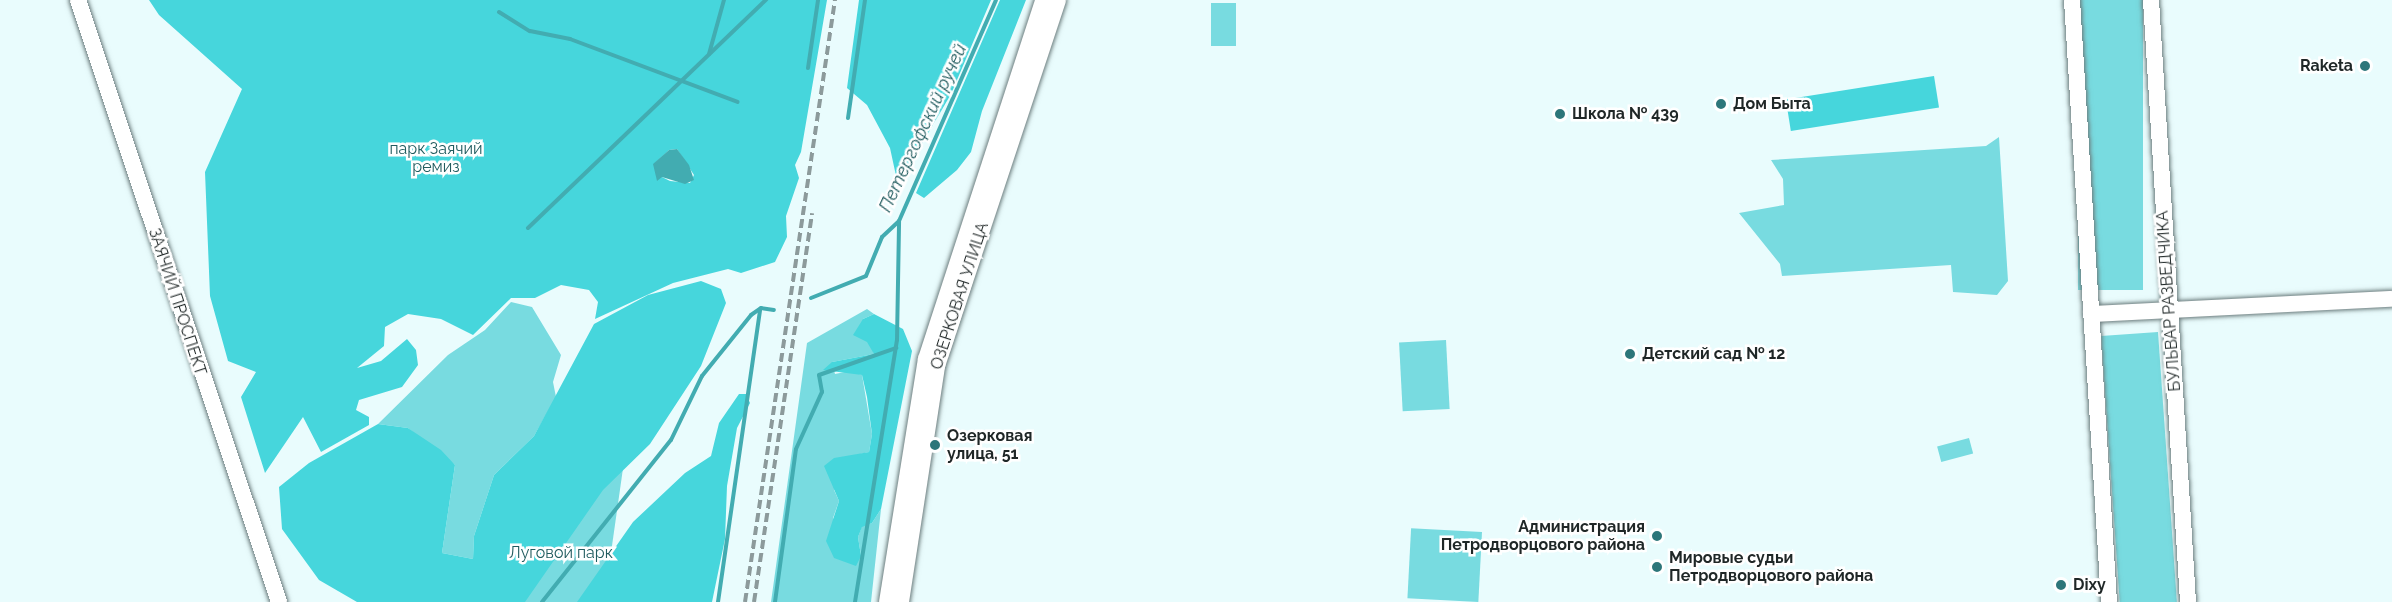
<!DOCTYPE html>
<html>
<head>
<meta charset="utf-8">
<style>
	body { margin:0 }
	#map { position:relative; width:2392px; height:602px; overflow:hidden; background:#e9fcfd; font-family:Raleway,sans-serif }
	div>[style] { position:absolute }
	.green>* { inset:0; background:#78dbe0; transform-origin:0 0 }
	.forest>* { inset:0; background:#46d6dc; transform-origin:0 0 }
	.water>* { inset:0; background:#42acb1 }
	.stream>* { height:4px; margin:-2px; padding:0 2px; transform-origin:2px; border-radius:2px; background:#42acb1 }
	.roads { filter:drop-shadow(0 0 2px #6d7e7f) drop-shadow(0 0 2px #6d7e7f) }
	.minor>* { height:16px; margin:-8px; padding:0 8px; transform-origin:8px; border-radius:8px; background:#fff }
	.rail>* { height:4px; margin-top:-2px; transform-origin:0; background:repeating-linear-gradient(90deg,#8c9a9b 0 9px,transparent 0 13.5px) }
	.dots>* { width:16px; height:16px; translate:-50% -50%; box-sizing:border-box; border:3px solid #fff; border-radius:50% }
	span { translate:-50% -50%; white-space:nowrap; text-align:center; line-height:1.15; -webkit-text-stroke:5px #fff; paint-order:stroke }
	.poi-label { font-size:16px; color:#1f2727; font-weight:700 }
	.right { translate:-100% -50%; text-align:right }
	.left { translate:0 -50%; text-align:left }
	.park-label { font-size:16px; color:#215c5f }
	.street-label { font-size:16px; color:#1f2727 }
	.water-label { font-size:18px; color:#205b5e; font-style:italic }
</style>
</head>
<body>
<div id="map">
	<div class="green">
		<div style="left:2078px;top:0;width:65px;height:290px"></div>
		<div style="left:1211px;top:3px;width:25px;height:43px"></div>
		<div style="clip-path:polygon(1999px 137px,2008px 281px,1997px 295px,1953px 292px,1951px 265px,1782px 276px,1780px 264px,1739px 213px,1784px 205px,1783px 179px,1771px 160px,1986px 146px)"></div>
		<div style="clip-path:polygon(511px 302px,532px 307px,561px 355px,553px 382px,556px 397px,534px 436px,494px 475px,474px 536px,473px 559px,442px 553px,455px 465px,408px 428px,378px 424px,448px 355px,485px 330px)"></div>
		<div style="clip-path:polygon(867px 309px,874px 314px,863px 319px,874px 354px,832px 362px,835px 374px,850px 371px,862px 375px,872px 434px,869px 452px,856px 455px,834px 490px,839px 501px,833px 518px,861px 556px,858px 537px,862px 526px,872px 523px,881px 509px,871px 602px,771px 602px,807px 343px)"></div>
		<div style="left:2158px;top:332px;width:271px;height:57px;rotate:86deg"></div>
		<div style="left:1446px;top:340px;width:69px;height:47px;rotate:87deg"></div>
		<div style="clip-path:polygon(635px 384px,604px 602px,459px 602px)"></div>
		<div style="left:1969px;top:438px;width:16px;height:33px;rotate:75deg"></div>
		<div style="left:1482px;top:532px;width:70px;height:71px;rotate:93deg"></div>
	</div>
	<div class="forest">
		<div style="clip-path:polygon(evenodd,149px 0,827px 0,801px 152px,795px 165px,799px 178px,786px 216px,787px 237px,775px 262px,741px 273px,728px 269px,673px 283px,595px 319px,598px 302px,589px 290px,561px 285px,535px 298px,511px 298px,473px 335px,441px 319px,408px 314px,385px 327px,384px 346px,357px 368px,381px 361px,407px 339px,416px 350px,418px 365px,402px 387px,359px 400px,356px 410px,369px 417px,369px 425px,321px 452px,303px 417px,265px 473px,241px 397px,256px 372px,228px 361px,210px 296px,205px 172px,242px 89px,159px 15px,149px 0,677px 149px,694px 175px,690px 183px,670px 181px,662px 177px,654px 164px,669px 150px,677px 149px)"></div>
		<div style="clip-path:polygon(859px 0,991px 0,951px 94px,898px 185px,890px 148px,867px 105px,847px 88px)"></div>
		<div style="clip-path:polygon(1000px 0,1026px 0,982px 111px,971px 152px,957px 170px,924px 198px,916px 193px)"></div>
		<div style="left:1934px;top:76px;width:32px;height:150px;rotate:81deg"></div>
		<div style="clip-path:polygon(701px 281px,721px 289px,726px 303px,701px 366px,650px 444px,603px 490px,525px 602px,357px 602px,319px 580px,282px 529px,279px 487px,309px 463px,378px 424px,408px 428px,441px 450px,455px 465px,442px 553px,473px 559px,474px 536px,494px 475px,534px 436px,594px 324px,648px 295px)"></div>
		<div style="clip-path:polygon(874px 314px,903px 329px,912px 351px,881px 509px,872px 523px,862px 527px,858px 537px,861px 556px,856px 566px,834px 558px,826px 541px,839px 501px,824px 466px,834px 458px,869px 452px,872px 434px,867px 397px,862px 375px,823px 370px,832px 362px,874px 354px,867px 342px,853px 335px,863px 319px)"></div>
		<div style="clip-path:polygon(739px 394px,746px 394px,750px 403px,737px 428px,727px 486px,725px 539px,712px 602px,577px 602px,633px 522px,685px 473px,711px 456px,719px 423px)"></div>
	</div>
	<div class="water">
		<div style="clip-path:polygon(677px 149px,689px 165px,694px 180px,685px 184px,662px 177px,657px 181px,653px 164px,669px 150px)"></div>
	</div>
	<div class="stream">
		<div style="left:499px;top:12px;width:36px;rotate:32deg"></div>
		<div style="left:530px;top:31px;width:41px;rotate:11.3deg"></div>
		<div style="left:570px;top:39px;width:179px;rotate:20.6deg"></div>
		<div style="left:709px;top:54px;width:56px;rotate:-74.5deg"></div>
		<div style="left:808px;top:68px;width:69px;rotate:-81.6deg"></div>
		<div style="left:848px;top:118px;width:119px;rotate:-81.8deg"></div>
		<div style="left:528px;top:228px;width:330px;rotate:-43.8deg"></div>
		<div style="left:811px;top:298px;width:59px;rotate:-21.8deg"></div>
		<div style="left:866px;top:276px;width:42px;rotate:-67.7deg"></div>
		<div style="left:882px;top:237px;width:23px;rotate:-43deg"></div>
		<div style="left:899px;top:221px;width:241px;rotate:-66.3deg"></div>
		<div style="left:542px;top:602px;width:207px;rotate:-51.5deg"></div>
		<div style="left:671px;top:440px;width:71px;rotate:-64.2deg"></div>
		<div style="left:702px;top:376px;width:78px;rotate:-51.2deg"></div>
		<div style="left:751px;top:315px;width:12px;rotate:-35deg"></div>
		<div style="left:761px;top:308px;width:13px;rotate:9deg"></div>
		<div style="left:718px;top:602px;width:296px;rotate:-81.8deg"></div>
		<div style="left:775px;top:602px;width:154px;rotate:-82.2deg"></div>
		<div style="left:796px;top:449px;width:63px;rotate:-65.5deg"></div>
		<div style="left:822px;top:392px;width:17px;rotate:-100deg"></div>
		<div style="left:819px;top:375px;width:82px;rotate:-19.3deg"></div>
		<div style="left:855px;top:602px;width:265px;rotate:-80.9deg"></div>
		<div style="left:897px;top:340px;width:119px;rotate:-89deg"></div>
	</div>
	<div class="roads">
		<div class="minor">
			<div style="left:78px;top:0;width:635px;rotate:71.54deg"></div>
			<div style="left:2072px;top:0;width:603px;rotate:86.48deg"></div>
			<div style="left:2151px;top:0;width:603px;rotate:86.48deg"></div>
			<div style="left:2091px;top:314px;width:301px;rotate:-2.9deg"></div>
			<div style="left:887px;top:602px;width:246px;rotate:-80.9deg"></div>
			<div style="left:926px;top:359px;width:378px;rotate:-71.9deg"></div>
			<div style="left:901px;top:602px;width:239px;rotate:-81.3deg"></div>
			<div style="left:937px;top:366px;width:385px;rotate:-71.7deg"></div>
		</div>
	</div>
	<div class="rail">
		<div style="left:745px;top:602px;width:609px;rotate:-81.5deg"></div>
		<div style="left:754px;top:602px;width:393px;rotate:-81.5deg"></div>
	</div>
	<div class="dots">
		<div style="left:2365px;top:66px;background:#2d767a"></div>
		<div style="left:1721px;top:104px;background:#2d767a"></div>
		<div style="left:1560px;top:114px;background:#2d767a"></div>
		<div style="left:1630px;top:354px;background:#2d767a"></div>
		<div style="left:935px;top:445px;background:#2d767a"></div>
		<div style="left:1657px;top:536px;background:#2d767a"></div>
		<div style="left:1657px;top:567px;background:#2d767a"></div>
		<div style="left:2061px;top:585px;background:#2d767a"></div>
	</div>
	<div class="poi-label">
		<span class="right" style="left:2353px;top:66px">Raketa</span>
		<span class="left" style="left:1733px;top:104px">Дом Быта</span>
		<span class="left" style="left:1572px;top:114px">Школа № 439</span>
		<span class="left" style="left:1642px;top:354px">Детский сад № 12</span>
		<span class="left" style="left:947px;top:445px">Озерковая<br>улица, 51</span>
		<span class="right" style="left:1645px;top:536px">Администрация<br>Петродворцового района</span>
		<span class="left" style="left:1669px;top:567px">Мировые судьи<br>Петродворцового района</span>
		<span class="left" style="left:2073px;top:585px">Dixy</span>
	</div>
	<div class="park-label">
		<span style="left:436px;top:158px">парк Заячий<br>ремиз</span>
		<span style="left:561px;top:553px">Луговой парк</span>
	</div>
	<div class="street-label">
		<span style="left:960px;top:296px;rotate:-72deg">ОЗЕРКОВАЯ УЛИЦА</span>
		<span style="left:2169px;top:301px;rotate:-94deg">БУЛЬВАР РАЗВЕДЧИКА</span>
		<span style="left:177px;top:302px;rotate:72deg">ЗАЯЧИЙ ПРОСПЕКТ</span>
	</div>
	<div class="water-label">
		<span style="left:923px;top:128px;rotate:-65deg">Петергофский ручей</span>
	</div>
</div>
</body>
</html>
